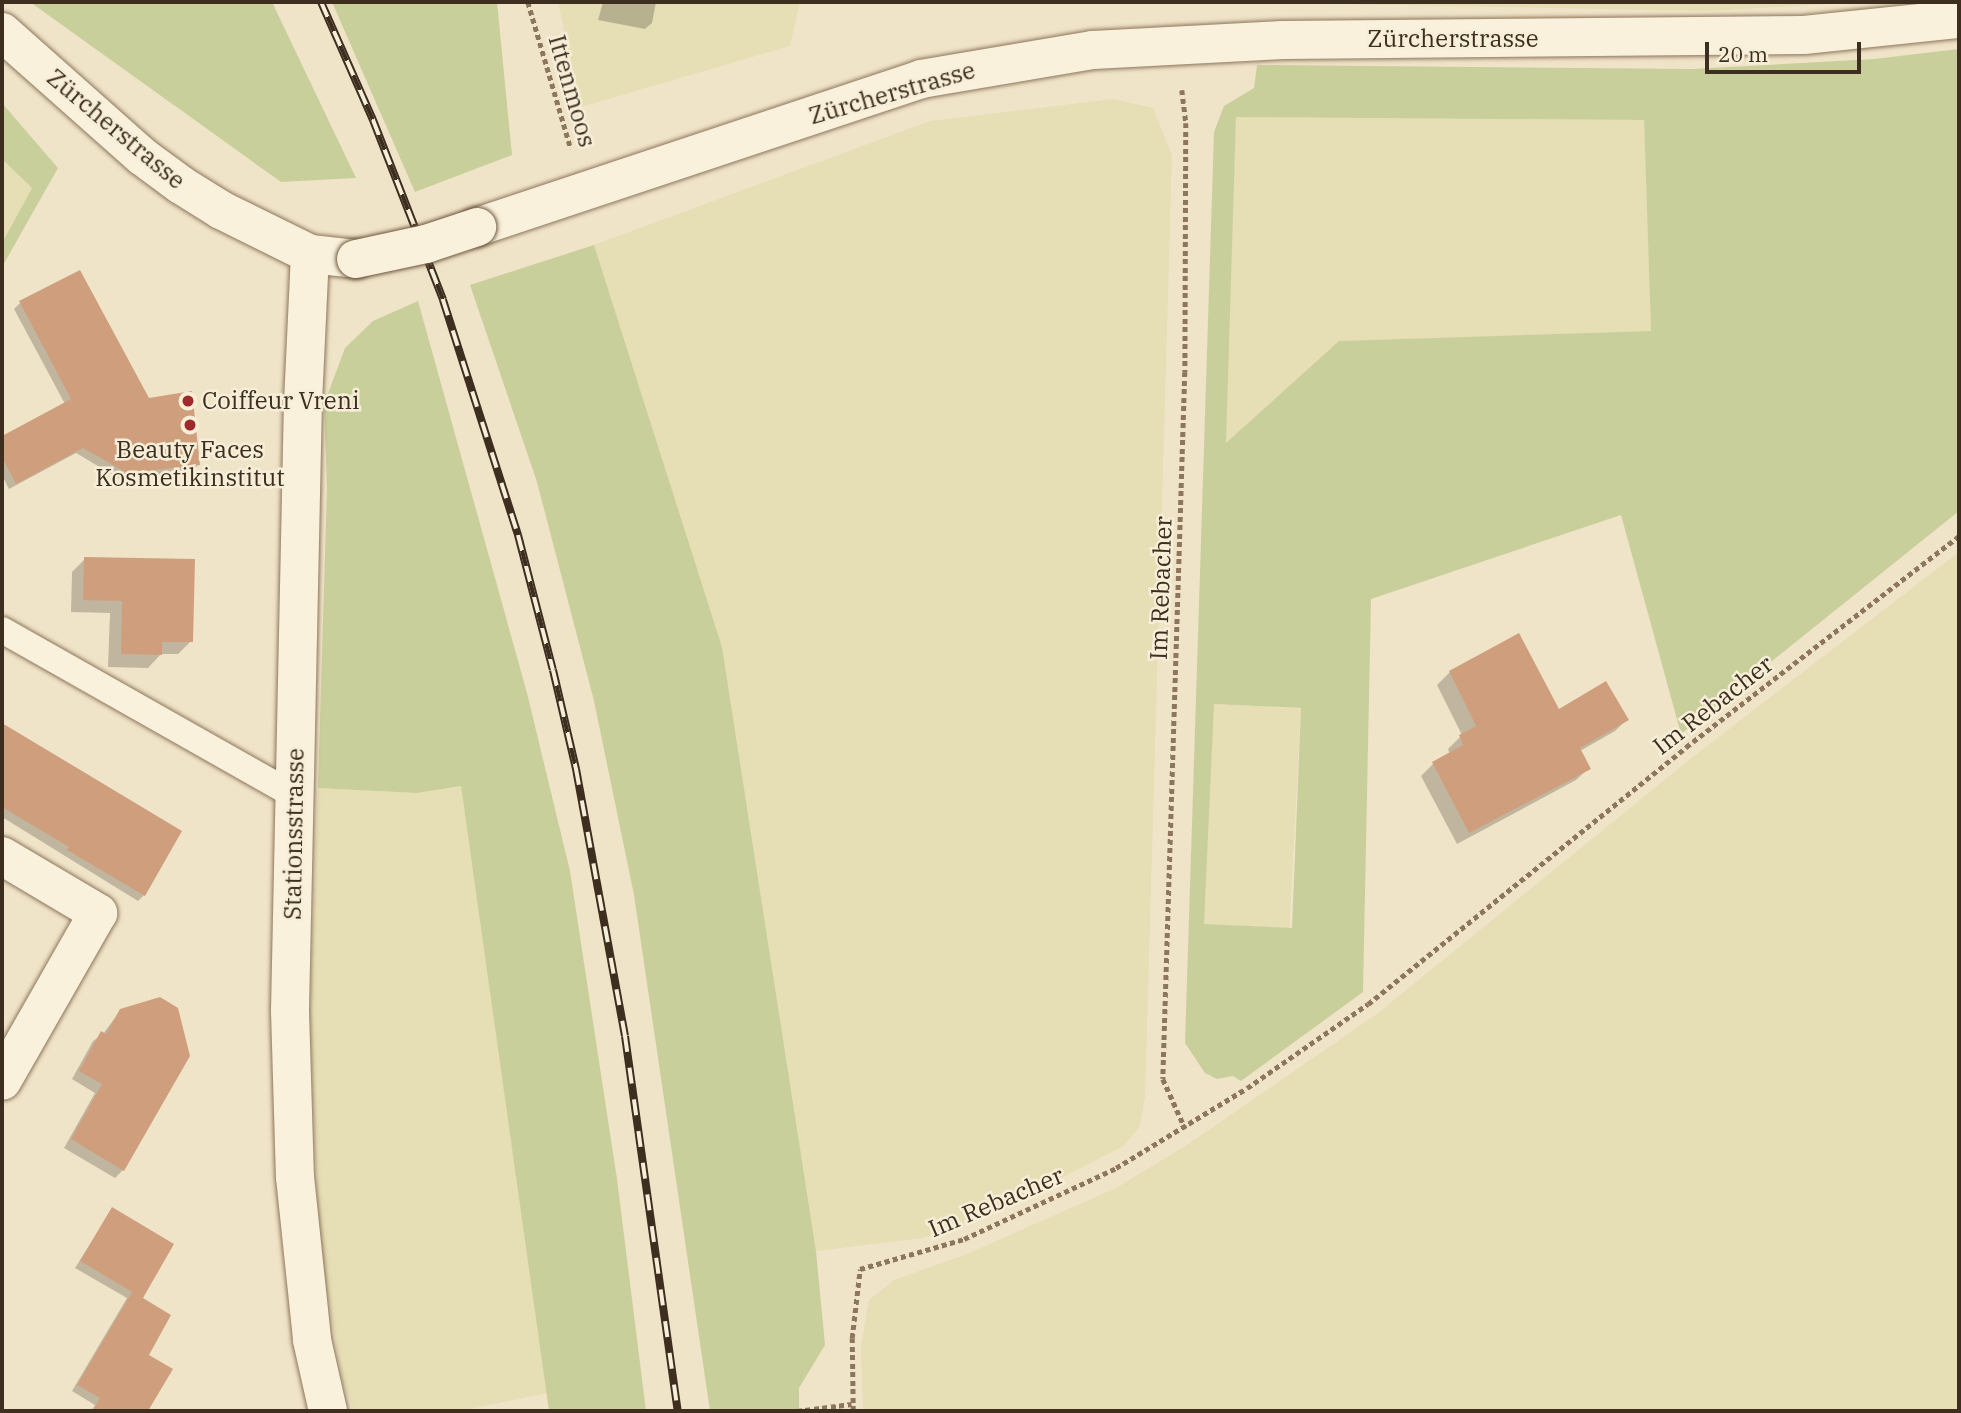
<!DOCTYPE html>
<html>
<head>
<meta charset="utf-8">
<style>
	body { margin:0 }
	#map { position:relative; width:1961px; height:1413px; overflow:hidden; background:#f0e4c8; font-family:"IBM Plex Serif",serif }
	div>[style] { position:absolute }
	.farmland>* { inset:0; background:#e6deb5; transform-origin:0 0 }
	.green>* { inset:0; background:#c9cf9b }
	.shadow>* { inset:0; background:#0003 }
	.building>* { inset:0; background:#cf9f7d }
	.path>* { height:4.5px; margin-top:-2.25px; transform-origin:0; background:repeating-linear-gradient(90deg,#8d765c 0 5px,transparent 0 8.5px) }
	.roads { filter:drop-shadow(0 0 2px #8d765c) drop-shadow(0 0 2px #8d765c) }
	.lane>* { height:26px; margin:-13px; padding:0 13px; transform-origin:13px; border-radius:13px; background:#faf1dc }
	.street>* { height:38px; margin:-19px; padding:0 19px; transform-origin:19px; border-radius:19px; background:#faf1dc }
	.secondary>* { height:38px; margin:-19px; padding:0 19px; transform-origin:19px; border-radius:19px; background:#faf1dc }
	.rail>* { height:8px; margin-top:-4px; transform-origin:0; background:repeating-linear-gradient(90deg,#f7eed8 0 16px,#3d2e20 0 32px); box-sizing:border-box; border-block:2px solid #3d2e20 }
	.bridges { filter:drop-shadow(0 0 2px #6f573f) drop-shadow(0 0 2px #6f573f) }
	.secondary-bridge>* { height:38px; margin:-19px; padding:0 19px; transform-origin:19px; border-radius:19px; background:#faf1dc }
	.dots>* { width:19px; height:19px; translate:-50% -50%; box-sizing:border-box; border:4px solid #f7eed8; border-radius:50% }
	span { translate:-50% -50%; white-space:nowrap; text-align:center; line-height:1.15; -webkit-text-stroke:5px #f7eed8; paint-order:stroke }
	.street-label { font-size:24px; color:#3d2e20 }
	.poi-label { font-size:24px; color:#3d2e20 }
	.left { translate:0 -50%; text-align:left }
	.frame { position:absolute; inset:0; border:4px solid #3d2e20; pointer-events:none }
	.scale { position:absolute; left:1705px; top:42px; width:156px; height:32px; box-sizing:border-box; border:4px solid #3d2e20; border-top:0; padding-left:9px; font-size:21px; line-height:24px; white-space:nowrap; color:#3d2e20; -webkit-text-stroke:5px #f7eed8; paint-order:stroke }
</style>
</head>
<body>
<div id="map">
	<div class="farmland">
		<div style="clip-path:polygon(558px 2px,800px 2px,790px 46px,581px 107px)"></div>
		<div style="clip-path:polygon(1229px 2px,1861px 2px,1711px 11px)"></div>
		<div style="clip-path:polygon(1113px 99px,1153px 108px,1172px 155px,1145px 1096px,1140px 1126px,1124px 1146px,987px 1215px,923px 1238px,816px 1251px,722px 647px,594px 245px,930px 121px)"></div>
		<div style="clip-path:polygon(1236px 117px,1644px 120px,1651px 331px,1339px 341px,1225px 444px)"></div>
		<div style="clip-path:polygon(2px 159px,32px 188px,2px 243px)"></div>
		<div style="clip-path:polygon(1959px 552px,1959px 1411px,863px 1411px,861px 1346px,869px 1300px,894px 1280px,967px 1254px,1116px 1188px,1190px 1143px,1378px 1013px,1690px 759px)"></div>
		<div style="left:1213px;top:704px;width:88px;height:220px;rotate:3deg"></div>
		<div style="clip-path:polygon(461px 786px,547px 1393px,461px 1411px,354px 1411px,342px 1380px,322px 1259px,317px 1189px,310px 1016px,318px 788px,417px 793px)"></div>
	</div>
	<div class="green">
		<div style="clip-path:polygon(30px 2px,272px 2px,356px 178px,281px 182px)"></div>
		<div style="clip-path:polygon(332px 2px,497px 2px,512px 155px,415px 192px)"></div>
		<div style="clip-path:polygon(evenodd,1959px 49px,1959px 511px,1681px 734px,1621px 515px,1371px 599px,1363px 992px,1241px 1081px,1233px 1076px,1217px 1079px,1205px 1073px,1185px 1043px,1214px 132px,1224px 106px,1254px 88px,1257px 65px,1693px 69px,1874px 59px,1959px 49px,1236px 117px,1644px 120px,1651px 331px,1339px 341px,1226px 443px,1236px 117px,1959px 49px,1214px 704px,1301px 708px,1292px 928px,1204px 924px,1214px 704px)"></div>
		<div style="clip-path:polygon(2px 103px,58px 168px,2px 267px,2px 243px,32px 188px,2px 159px)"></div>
		<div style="clip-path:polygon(594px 245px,722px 647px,816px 1251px,825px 1345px,799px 1388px,799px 1411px,710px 1411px,634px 895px,594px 701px,537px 482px,470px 285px)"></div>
		<div style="clip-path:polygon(418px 301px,527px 693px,570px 871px,617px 1179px,646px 1411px,549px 1411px,461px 786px,417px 793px,318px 788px,327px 488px,324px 404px,345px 348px,373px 321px)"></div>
	</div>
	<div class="shadow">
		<div style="clip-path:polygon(603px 2px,656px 2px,652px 23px,645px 29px,598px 20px)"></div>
		<div style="clip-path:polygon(20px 303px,148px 400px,198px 465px,192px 471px,120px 479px,76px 453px,9px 489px,2px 475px,2px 438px,65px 404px,14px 309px)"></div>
		<div style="clip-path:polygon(85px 559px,191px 641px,178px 654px,161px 654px,148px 668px,108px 667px,110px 613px,71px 612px,72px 572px)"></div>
		<div style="clip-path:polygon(1519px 635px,1559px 712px,1627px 719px,1615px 731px,1580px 751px,1589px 768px,1576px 780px,1457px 844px,1421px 776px,1433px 764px,1450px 755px,1448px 749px,1462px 735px,1437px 685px,1450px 672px)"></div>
		<div style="clip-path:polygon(2px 725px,90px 776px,144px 895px,138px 901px,2px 817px)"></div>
		<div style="clip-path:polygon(120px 1011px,123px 1170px,115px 1178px,64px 1148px,95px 1093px,72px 1079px,93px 1041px,103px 1034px)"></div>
		<div style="clip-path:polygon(112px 1209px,141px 1299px,147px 1355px,170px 1369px,146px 1411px,91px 1411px,95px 1405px,72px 1391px,127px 1298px,75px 1268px)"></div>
	</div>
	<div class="building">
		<div style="clip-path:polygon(80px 270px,149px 398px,192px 391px,200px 465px,127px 473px,83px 448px,16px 484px,2px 457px,2px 436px,71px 399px,19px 301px)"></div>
		<div style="clip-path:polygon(84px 557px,195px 559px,193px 642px,162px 642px,162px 655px,121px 654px,122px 601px,83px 600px)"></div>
		<div style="clip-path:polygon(1519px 633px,1559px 709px,1606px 681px,1629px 720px,1580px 748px,1591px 769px,1469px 833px,1432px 762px,1463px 745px,1459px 735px,1476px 726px,1449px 671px)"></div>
		<div style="clip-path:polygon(2px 723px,182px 831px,145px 896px,67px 850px,69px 847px,2px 807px)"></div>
		<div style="clip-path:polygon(160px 997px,178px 1008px,190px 1056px,124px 1171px,71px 1139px,102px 1084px,79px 1071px,101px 1031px,106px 1034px,120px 1009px)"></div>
		<div style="clip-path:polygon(112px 1207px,174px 1244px,143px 1298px,171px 1315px,149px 1355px,173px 1369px,148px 1411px,93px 1411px,100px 1398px,77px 1385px,132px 1292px,80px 1261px)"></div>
	</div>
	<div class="path">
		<div style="left:528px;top:2px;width:153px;rotate:73.7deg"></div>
		<div style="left:1182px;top:90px;width:33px;rotate:83deg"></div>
		<div style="left:1186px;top:123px;width:249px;rotate:90.2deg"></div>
		<div style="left:1185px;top:372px;width:707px;rotate:91.78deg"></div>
		<div style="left:1163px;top:1079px;width:54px;rotate:65.8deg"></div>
		<div style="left:797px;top:1411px;width:55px;rotate:-7.3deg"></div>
		<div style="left:853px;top:1411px;width:73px;rotate:-90.8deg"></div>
		<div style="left:852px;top:1338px;width:69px;rotate:-83.4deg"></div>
		<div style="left:860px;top:1269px;width:108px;rotate:-16.1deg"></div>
		<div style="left:964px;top:1239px;width:168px;rotate:-25deg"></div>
		<div style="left:1116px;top:1168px;width:153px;rotate:-31.4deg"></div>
		<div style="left:1247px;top:1088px;width:147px;rotate:-34.8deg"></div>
		<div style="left:1368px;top:1004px;width:409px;rotate:-38.9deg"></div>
		<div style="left:1686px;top:747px;width:345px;rotate:-37.7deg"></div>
	</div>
	<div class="roads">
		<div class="lane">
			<div style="left:2px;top:630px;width:335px;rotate:29.5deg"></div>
		</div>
		<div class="street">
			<div style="left:2px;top:856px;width:112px;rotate:30.7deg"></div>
			<div style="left:98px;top:913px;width:193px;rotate:119.7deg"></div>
		</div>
		<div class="secondary">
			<div style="left:2px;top:32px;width:188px;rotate:41.6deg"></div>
			<div style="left:143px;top:157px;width:47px;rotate:36.4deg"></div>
			<div style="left:181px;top:185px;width:47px;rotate:32deg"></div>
			<div style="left:221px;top:210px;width:99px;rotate:26.3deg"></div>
			<div style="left:310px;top:254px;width:46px;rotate:6.2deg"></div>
			<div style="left:477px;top:227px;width:468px;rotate:-18.4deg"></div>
			<div style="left:921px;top:79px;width:174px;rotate:-9.6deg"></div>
			<div style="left:1093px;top:50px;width:190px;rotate:-3deg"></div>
			<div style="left:1283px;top:40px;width:521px;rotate:-0.55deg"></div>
			<div style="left:1804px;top:35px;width:156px;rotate:-5.9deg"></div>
			<div style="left:310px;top:254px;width:146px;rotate:92.7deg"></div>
			<div style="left:303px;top:400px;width:611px;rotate:91.22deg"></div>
			<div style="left:290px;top:1011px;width:166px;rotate:88.3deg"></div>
			<div style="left:295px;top:1177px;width:164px;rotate:84deg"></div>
			<div style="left:312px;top:1340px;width:73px;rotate:77.3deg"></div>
		</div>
	</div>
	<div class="rail">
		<div style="left:321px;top:2px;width:129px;rotate:66.2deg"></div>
		<div style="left:373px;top:120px;width:193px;rotate:68.7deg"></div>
		<div style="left:443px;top:300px;width:247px;rotate:72.3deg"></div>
		<div style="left:518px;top:535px;width:139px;rotate:75.5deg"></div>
		<div style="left:553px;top:670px;width:102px;rotate:76.9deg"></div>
		<div style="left:576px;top:769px;width:271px;rotate:79.6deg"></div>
		<div style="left:625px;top:1036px;width:379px;rotate:82deg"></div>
	</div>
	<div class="bridges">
		<div class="secondary-bridge">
			<div style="left:356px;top:259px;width:72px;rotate:-12.1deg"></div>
			<div style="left:426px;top:244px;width:54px;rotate:-18.4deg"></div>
		</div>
	</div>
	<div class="dots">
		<div style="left:188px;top:401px;background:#9e2a2b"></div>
		<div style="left:190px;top:425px;background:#9e2a2b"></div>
	</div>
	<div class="street-label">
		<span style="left:1453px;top:39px">Zürcherstrasse</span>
		<span style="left:572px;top:91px;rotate:74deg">Ittenmoos</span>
		<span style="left:892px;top:93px;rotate:-16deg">Zürcherstrasse</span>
		<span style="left:116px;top:129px;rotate:40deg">Zürcherstrasse</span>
		<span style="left:1161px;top:588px;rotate:-88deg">Im Rebacher</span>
		<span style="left:1713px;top:705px;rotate:-38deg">Im Rebacher</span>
		<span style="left:294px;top:834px;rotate:-89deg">Stationsstrasse</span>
		<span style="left:996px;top:1202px;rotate:-23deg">Im Rebacher</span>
	</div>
	<div class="poi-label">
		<span class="left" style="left:202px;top:401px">Coiffeur Vreni</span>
		<span style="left:190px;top:464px">Beauty Faces<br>Kosmetikinstitut</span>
	</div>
	<div class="frame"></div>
	<div class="scale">20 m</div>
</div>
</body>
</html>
